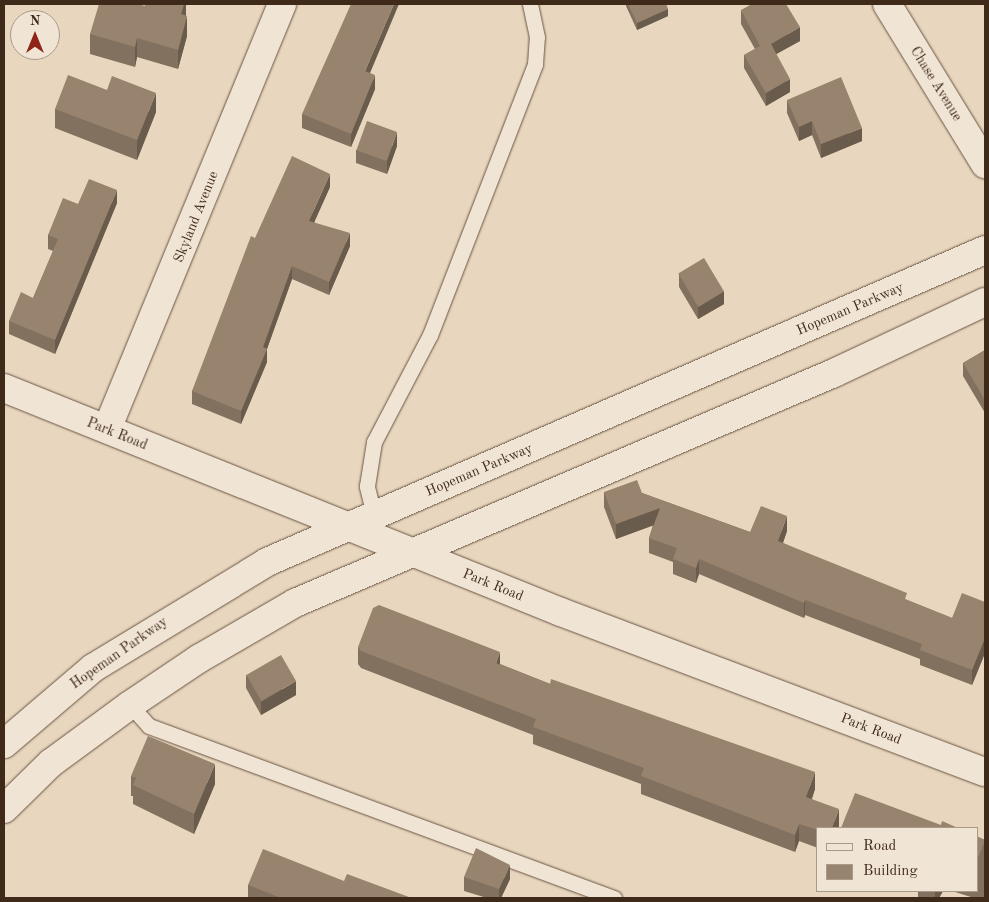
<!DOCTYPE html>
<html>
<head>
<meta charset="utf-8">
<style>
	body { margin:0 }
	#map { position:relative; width:989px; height:902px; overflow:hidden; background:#e8d6be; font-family:"Old Standard TT",serif }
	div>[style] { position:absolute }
	.roads { filter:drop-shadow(0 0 1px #695442) drop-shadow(0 0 1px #695442) }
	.service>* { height:15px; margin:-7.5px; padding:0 7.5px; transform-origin:7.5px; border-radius:7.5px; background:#f0e4d5 }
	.minor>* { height:28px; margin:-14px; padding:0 14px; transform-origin:14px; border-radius:14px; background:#f0e4d5 }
	.secondary>* { height:28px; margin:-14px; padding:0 14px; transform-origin:14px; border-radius:14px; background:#f0e4d5 }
	.wall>* { inset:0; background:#82715f }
	.shaded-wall>* { inset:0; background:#6a5c4d }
	.building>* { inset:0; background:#97836e; transform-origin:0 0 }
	span { translate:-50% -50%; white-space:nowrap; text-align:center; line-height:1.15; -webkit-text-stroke:4px #f0e4d5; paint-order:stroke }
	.street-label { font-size:14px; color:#3f2918 }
	.frame { position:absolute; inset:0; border:5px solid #3f2918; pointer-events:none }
	.legend { position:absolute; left:816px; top:827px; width:162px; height:65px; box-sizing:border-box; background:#f0e4d5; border:1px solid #a99989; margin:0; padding:6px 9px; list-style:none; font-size:15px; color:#3f2918 }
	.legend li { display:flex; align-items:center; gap:10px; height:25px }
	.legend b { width:25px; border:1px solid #a99989 }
	.north { position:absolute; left:10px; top:10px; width:50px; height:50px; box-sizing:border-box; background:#f0e4d5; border:1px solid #a99989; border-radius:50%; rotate:0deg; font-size:14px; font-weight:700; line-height:20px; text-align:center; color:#3f2918 }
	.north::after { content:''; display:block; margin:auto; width:18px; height:22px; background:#8f2418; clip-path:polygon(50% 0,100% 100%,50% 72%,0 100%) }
</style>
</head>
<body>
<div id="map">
	<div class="roads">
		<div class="service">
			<div style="left:374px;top:515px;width:30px;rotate:-104deg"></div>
			<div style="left:367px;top:486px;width:45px;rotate:-81deg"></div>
			<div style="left:374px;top:442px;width:121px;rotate:-62.4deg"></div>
			<div style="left:430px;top:335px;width:291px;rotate:-68.8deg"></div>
			<div style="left:535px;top:64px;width:27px;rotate:-86deg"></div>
			<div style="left:537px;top:37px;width:34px;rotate:-102deg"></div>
			<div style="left:130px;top:705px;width:28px;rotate:48deg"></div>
			<div style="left:149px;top:726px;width:496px;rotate:20.3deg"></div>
		</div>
		<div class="minor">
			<div style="left:887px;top:4px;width:188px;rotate:58.5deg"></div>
			<div style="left:4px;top:388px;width:600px;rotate:21.91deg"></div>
			<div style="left:561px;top:612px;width:453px;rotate:20.7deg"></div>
			<div style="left:107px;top:429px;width:460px;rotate:-67.6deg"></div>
		</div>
		<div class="secondary">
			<div style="left:4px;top:744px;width:117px;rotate:-40.5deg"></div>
			<div style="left:93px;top:668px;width:204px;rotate:-31.3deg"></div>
			<div style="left:267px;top:562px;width:783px;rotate:-23.49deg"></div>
			<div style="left:4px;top:809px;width:66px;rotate:-44.4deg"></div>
			<div style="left:51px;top:763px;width:98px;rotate:-36.3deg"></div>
			<div style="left:130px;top:705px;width:84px;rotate:-33.9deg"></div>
			<div style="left:200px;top:658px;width:110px;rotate:-30.1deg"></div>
			<div style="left:295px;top:603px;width:586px;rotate:-23.11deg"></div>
			<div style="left:834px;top:373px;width:167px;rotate:-25.2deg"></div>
		</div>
	</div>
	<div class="wall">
		<div style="clip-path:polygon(186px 4px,186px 16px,187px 36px,178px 69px,137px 57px,135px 67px,90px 54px,90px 34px,145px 6px)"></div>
		<div style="clip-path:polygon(626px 4px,666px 4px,668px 16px,637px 30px,626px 6px)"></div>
		<div style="clip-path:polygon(741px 10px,800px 41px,776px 54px,790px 92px,766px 106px,744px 68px,744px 55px,755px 49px,741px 24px)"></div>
		<div style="clip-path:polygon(370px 73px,375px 89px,351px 147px,302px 128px,302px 114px)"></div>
		<div style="clip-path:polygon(787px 100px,862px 141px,821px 158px,812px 135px,799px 141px,787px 113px)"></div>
		<div style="clip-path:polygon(55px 109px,156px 112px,137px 160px,55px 128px)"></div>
		<div style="clip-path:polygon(397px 146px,387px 174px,356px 163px,356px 150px)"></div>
		<div style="clip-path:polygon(330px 187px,314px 222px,350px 246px,329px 295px,292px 279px,267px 349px,267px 362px,241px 424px,192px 404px,192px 391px)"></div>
		<div style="clip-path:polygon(117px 203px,55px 354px,9px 334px,9px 321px,33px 298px,53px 251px,48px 249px,48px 235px,78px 204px)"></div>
		<div style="clip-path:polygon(679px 274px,724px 304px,698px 319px,679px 287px)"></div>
		<div style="clip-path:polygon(985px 350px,985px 413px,963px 376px,963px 363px)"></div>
		<div style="clip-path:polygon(604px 492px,642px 493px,750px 532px,787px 531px,783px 543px,907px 600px,952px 618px,985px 602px,985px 653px,972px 685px,920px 665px,920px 659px,805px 615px,804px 618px,699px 574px,696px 583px,673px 574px,673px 562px,649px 553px,649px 538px,653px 525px,616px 539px,604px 507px)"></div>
		<div style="clip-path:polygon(358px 647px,500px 664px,815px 789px,812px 799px,839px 826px,838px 828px,818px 828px,818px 848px,799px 841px,795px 852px,641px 794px,641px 784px,533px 744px,533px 735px,361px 668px,358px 664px)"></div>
		<div style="clip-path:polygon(246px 675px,296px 695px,261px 715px,246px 688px)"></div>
		<div style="clip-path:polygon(131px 776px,215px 784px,194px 834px,133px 804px,133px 796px,131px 796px)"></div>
		<div style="clip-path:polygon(978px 837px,985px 840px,985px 898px,974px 898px,952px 891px,978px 891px)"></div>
		<div style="clip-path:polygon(464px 877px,510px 879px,501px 898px,487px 898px,464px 891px)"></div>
		<div style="clip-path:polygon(344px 881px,409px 898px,248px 898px,248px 885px)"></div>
		<div style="clip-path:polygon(918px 891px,943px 891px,939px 898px,918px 898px)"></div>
	</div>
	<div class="shaded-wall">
		<div style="clip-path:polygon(184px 4px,186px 4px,186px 15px,181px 34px,181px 14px)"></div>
		<div style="clip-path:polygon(394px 4px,399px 4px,365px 85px,365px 71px)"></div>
		<div style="clip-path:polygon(668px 9px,668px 16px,637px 30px,637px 23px)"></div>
		<div style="clip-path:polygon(187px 16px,187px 36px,178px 69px,178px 50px)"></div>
		<div style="clip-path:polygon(800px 27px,800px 41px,771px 57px,771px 44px)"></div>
		<div style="clip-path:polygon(137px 38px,137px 57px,135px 67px,135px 47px)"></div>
		<div style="clip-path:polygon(375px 75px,375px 89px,351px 147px,351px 134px)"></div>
		<div style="clip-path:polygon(790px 79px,790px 92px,766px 106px,766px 93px)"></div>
		<div style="clip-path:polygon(156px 93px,156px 112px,137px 160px,137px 140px)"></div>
		<div style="clip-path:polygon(812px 121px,812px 135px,799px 141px,799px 127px)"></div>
		<div style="clip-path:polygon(862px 128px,862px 141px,821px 158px,821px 144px)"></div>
		<div style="clip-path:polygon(397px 132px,397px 146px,387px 174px,387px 161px)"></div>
		<div style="clip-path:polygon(330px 174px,330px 187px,309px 234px,309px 221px)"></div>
		<div style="clip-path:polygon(117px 190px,117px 203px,55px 354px,55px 340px)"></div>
		<div style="clip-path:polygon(350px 233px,350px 246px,329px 295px,329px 282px)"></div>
		<div style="clip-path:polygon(292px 266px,292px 279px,263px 360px,263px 347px)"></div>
		<div style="clip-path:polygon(724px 291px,724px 304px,698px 319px,698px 306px)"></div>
		<div style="clip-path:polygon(267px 349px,267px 362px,241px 424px,241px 411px)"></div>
		<div style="clip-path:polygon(660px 508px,660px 523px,616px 539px,616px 524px)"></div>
		<div style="clip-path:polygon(787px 516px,787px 531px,778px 556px,778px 541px)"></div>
		<div style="clip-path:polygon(699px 559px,699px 574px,696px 583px,696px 568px)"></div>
		<div style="clip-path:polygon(805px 600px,805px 615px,804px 618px,804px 603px)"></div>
		<div style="clip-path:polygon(985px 638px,985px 653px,972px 685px,972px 670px)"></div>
		<div style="clip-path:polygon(500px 652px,500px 669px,496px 663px)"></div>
		<div style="clip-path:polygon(296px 681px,296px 695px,261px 715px,261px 702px)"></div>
		<div style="clip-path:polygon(215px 764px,215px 784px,194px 834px,194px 814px)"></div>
		<div style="clip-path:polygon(815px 772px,815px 789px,806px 814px,806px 797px)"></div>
		<div style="clip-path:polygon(839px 809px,839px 826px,838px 828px,832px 828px)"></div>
		<div style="clip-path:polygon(799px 824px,799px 841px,795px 852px,795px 835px)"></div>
		<div style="clip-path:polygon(510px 865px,510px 879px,501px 898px,499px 898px,499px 889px)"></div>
		<div style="clip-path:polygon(935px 891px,943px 891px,939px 898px,935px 898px)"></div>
	</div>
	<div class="building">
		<div style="clip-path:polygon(99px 4px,138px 4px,145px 6px,145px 4px,184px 4px,181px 14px,187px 16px,178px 50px,137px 38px,135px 47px,90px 34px)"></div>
		<div style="clip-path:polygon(351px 4px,394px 4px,365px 71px,375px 75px,351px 134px,302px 114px)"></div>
		<div style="clip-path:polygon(628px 4px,666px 4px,668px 9px,637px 23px)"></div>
		<div style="clip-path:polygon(752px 4px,786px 4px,800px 27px,771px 44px,790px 79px,766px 93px,744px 55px,760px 46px,741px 10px)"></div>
		<div style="clip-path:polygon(68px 75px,107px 90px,112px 76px,156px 93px,137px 140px,55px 109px)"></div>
		<div style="clip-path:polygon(841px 77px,862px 128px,821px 144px,812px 121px,799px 127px,787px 100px)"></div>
		<div style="left:367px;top:121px;width:32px;height:31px;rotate:20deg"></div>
		<div style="clip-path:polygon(292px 156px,330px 174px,309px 221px,350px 233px,329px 282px,292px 266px,263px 347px,267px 349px,241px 411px,192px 391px,251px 236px,255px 238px)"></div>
		<div style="clip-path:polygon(89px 179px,117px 190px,55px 340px,9px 321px,21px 292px,33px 298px,58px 239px,48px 235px,63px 198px,78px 204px)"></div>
		<div style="left:704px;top:258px;width:39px;height:30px;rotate:59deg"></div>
		<div style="clip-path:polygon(985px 350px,985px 400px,963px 363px)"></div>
		<div style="clip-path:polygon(637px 480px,642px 493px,750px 532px,761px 506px,787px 516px,778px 541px,907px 593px,905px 599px,952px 618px,962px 593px,985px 602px,985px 638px,972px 670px,920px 650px,922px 644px,805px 600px,804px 603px,699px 559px,696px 568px,673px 559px,677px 548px,649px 538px,660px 508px,616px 524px,604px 492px)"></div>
		<div style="clip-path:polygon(379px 605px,500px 652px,496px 663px,550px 684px,551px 679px,815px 772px,806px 797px,839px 809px,832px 828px,818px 828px,818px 830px,799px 824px,795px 835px,641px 776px,644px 768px,533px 727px,536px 719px,361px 651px,358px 647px,373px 608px)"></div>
		<div style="left:281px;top:655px;width:30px;height:40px;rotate:60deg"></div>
		<div style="clip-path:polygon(148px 736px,215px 764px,194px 814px,133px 785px,136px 778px,131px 776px)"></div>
		<div style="clip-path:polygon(855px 793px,941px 825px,942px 821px,958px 828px,841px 828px)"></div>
		<div style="left:978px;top:837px;width:8px;height:46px;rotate:23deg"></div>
		<div style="clip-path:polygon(476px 848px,510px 865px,499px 889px,464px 877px)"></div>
		<div style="clip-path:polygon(263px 849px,344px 881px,347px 874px,409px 897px,408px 898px,281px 898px,248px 885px)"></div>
	</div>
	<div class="street-label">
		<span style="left:936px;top:84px;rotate:58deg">Chase Avenue</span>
		<span style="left:196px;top:217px;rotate:-68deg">Skyland Avenue</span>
		<span style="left:850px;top:309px;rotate:-23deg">Hopeman Parkway</span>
		<span style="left:117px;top:434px;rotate:22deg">Park Road</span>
		<span style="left:479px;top:470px;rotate:-23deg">Hopeman Parkway</span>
		<span style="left:493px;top:585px;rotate:22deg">Park Road</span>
		<span style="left:119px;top:653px;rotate:-35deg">Hopeman Parkway</span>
		<span style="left:871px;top:729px;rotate:21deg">Park Road</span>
	</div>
	<div class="frame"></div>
	<ul class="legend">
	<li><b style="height:6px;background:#f0e4d5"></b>Road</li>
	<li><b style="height:14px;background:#97836e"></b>Building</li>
	</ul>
	<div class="north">N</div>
</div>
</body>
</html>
